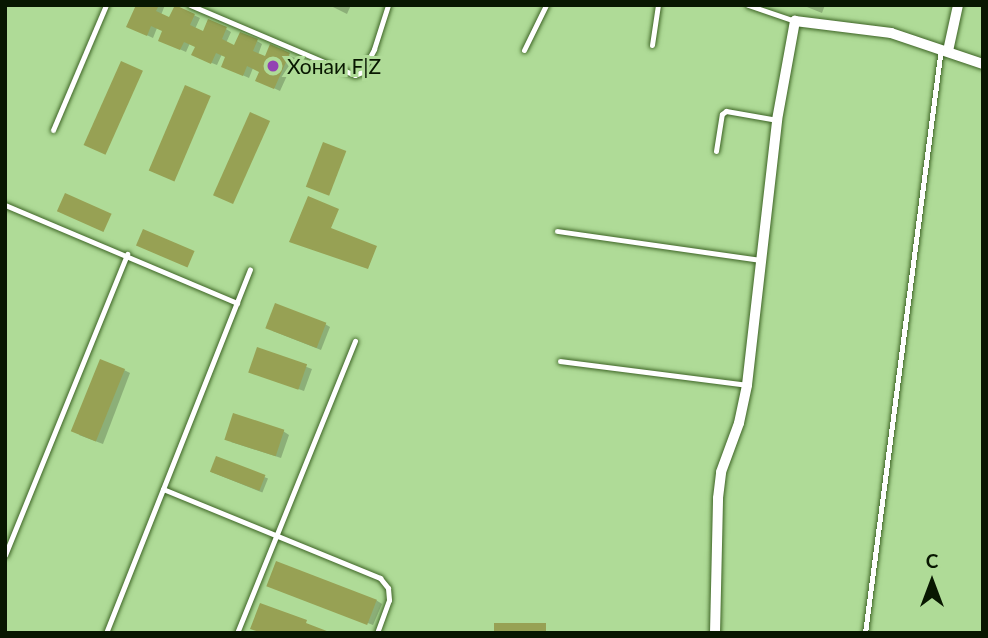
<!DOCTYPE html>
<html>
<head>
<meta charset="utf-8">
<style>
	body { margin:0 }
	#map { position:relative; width:988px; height:638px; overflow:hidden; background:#afdb97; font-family:Lato,sans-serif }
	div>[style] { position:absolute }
	.shadow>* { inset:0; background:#0003; transform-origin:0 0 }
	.building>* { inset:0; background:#97a154; transform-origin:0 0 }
	.roads { filter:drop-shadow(0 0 2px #3d6425) drop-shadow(0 0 2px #3d6425) }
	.service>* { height:5px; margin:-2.5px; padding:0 2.5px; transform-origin:2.5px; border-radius:2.5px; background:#fff }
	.minor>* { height:10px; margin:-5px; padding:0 5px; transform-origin:5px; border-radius:5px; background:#fff }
	.dots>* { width:19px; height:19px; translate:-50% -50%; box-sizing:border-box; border:4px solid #afdb97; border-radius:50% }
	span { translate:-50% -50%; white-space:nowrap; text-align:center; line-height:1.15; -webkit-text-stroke:6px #afdb97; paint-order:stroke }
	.poi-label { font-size:21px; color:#081701 }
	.left { translate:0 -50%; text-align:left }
	.frame { position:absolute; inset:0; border:7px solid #081701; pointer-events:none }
	.north { position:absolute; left:897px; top:547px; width:70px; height:70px; -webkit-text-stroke:5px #afdb97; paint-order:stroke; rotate:0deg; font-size:19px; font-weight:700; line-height:28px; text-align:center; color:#081701 }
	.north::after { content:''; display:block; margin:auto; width:24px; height:32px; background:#081701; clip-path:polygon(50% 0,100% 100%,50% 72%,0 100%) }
</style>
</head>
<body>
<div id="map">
	<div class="shadow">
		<div style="clip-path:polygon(138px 5px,165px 5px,161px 15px,170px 20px,176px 7px,200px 18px,195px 29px,204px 33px,226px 29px,231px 32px,226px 43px,235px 47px,257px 41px,262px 44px,258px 55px,266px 58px,271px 47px,295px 58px,280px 91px,263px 83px,261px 72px,253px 68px,249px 78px,229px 69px,227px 57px,222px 54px,217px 65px,199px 58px,197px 46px,190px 43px,186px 52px,166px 43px,164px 31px,157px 28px,153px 38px,134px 29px)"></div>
		<div style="clip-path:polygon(329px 5px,351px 5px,347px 14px)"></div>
		<div style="clip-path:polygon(802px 5px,825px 5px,822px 13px)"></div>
		<div style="clip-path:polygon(325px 324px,330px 327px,321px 350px,273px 331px)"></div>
		<div style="clip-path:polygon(258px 349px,312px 369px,304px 391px,256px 374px)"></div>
		<div style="clip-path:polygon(124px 370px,130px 373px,103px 444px,79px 435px)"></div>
		<div style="clip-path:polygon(283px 431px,289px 435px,281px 458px,231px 442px)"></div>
		<div style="left:217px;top:458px;width:55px;height:15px;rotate:22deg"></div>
		<div style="clip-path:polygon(275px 588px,376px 600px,382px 604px,373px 625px)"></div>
	</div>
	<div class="building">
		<div style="clip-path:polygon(136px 5px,159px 5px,156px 11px,169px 17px,175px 5px,195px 14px,190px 25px,203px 31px,208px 19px,227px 27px,222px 39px,234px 45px,240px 32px,258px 39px,253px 51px,265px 56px,270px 44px,290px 53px,274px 89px,255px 81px,259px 72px,247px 66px,243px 76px,221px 67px,225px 57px,216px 53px,211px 64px,191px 55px,195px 47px,184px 42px,180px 50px,158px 41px,162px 31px,151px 26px,147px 36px,126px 27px)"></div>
		<div style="left:121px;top:61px;width:24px;height:92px;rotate:24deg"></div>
		<div style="left:185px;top:85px;width:28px;height:93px;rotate:23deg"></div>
		<div style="left:250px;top:112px;width:22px;height:91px;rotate:24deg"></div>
		<div style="left:323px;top:142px;width:25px;height:48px;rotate:21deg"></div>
		<div style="left:65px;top:193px;width:51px;height:20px;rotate:24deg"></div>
		<div style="clip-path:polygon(308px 196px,339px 209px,331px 228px,377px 246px,368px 269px,289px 242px)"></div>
		<div style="left:143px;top:229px;width:56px;height:18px;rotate:23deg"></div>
		<div style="left:275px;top:303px;width:55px;height:27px;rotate:21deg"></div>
		<div style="left:257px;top:347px;width:53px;height:27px;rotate:19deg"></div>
		<div style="left:100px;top:359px;width:27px;height:78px;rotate:22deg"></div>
		<div style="left:233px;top:413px;width:54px;height:28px;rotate:18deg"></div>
		<div style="left:216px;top:456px;width:53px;height:17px;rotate:21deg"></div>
		<div style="left:276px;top:561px;width:108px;height:27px;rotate:21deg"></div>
		<div style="clip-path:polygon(260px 603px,307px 620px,306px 623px,332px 633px,262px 633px,250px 629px)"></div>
		<div style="left:494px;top:623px;width:52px;height:10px"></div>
	</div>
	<div class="roads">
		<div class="service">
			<div style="left:190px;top:5px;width:179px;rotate:23deg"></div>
			<div style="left:355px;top:75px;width:8px;rotate:-23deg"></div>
			<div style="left:362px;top:72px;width:26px;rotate:-62deg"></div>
			<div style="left:374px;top:49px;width:46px;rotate:-72.3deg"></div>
			<div style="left:748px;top:5px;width:50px;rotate:18.8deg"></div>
			<div style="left:652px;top:45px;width:40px;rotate:-81.5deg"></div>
			<div style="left:524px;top:50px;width:50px;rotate:-63.9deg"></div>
			<div style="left:53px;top:130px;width:136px;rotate:-67deg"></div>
			<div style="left:716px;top:151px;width:37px;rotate:-81deg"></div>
			<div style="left:722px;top:114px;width:5px;rotate:-37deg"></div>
			<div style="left:726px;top:111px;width:52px;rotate:10deg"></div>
			<div style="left:5px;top:205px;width:252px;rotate:22.9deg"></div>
			<div style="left:557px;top:231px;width:205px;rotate:8.1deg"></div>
			<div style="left:560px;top:361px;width:189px;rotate:7.3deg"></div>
			<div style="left:163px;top:489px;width:235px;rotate:22.3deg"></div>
			<div style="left:380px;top:578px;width:13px;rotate:51deg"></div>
			<div style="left:388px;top:588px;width:12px;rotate:85deg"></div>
			<div style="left:389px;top:600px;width:35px;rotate:110deg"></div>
			<div style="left:5px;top:555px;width:325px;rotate:-67.9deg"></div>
			<div style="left:106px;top:633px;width:391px;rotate:-68.4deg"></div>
			<div style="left:237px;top:633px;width:315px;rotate:-68deg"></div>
			<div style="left:865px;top:633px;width:590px;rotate:-82.6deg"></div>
		</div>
		<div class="minor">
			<div style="left:948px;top:51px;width:47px;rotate:-77.7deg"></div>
			<div style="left:715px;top:633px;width:135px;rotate:-88.7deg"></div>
			<div style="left:718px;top:498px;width:26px;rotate:-83deg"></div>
			<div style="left:721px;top:472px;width:52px;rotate:-69.8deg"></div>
			<div style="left:739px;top:423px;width:39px;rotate:-78deg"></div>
			<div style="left:747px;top:385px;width:267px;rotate:-83.5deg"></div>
			<div style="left:777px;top:120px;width:101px;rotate:-79.7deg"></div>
			<div style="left:795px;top:21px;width:97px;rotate:7.1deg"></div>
			<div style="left:891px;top:33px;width:97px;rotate:18.6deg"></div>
		</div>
	</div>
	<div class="dots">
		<div style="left:273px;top:66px;background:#9343b3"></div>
	</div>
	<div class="poi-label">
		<span class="left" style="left:287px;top:66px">Хонаи F|Z</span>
	</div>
	<div class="frame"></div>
	<div class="north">С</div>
</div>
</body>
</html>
